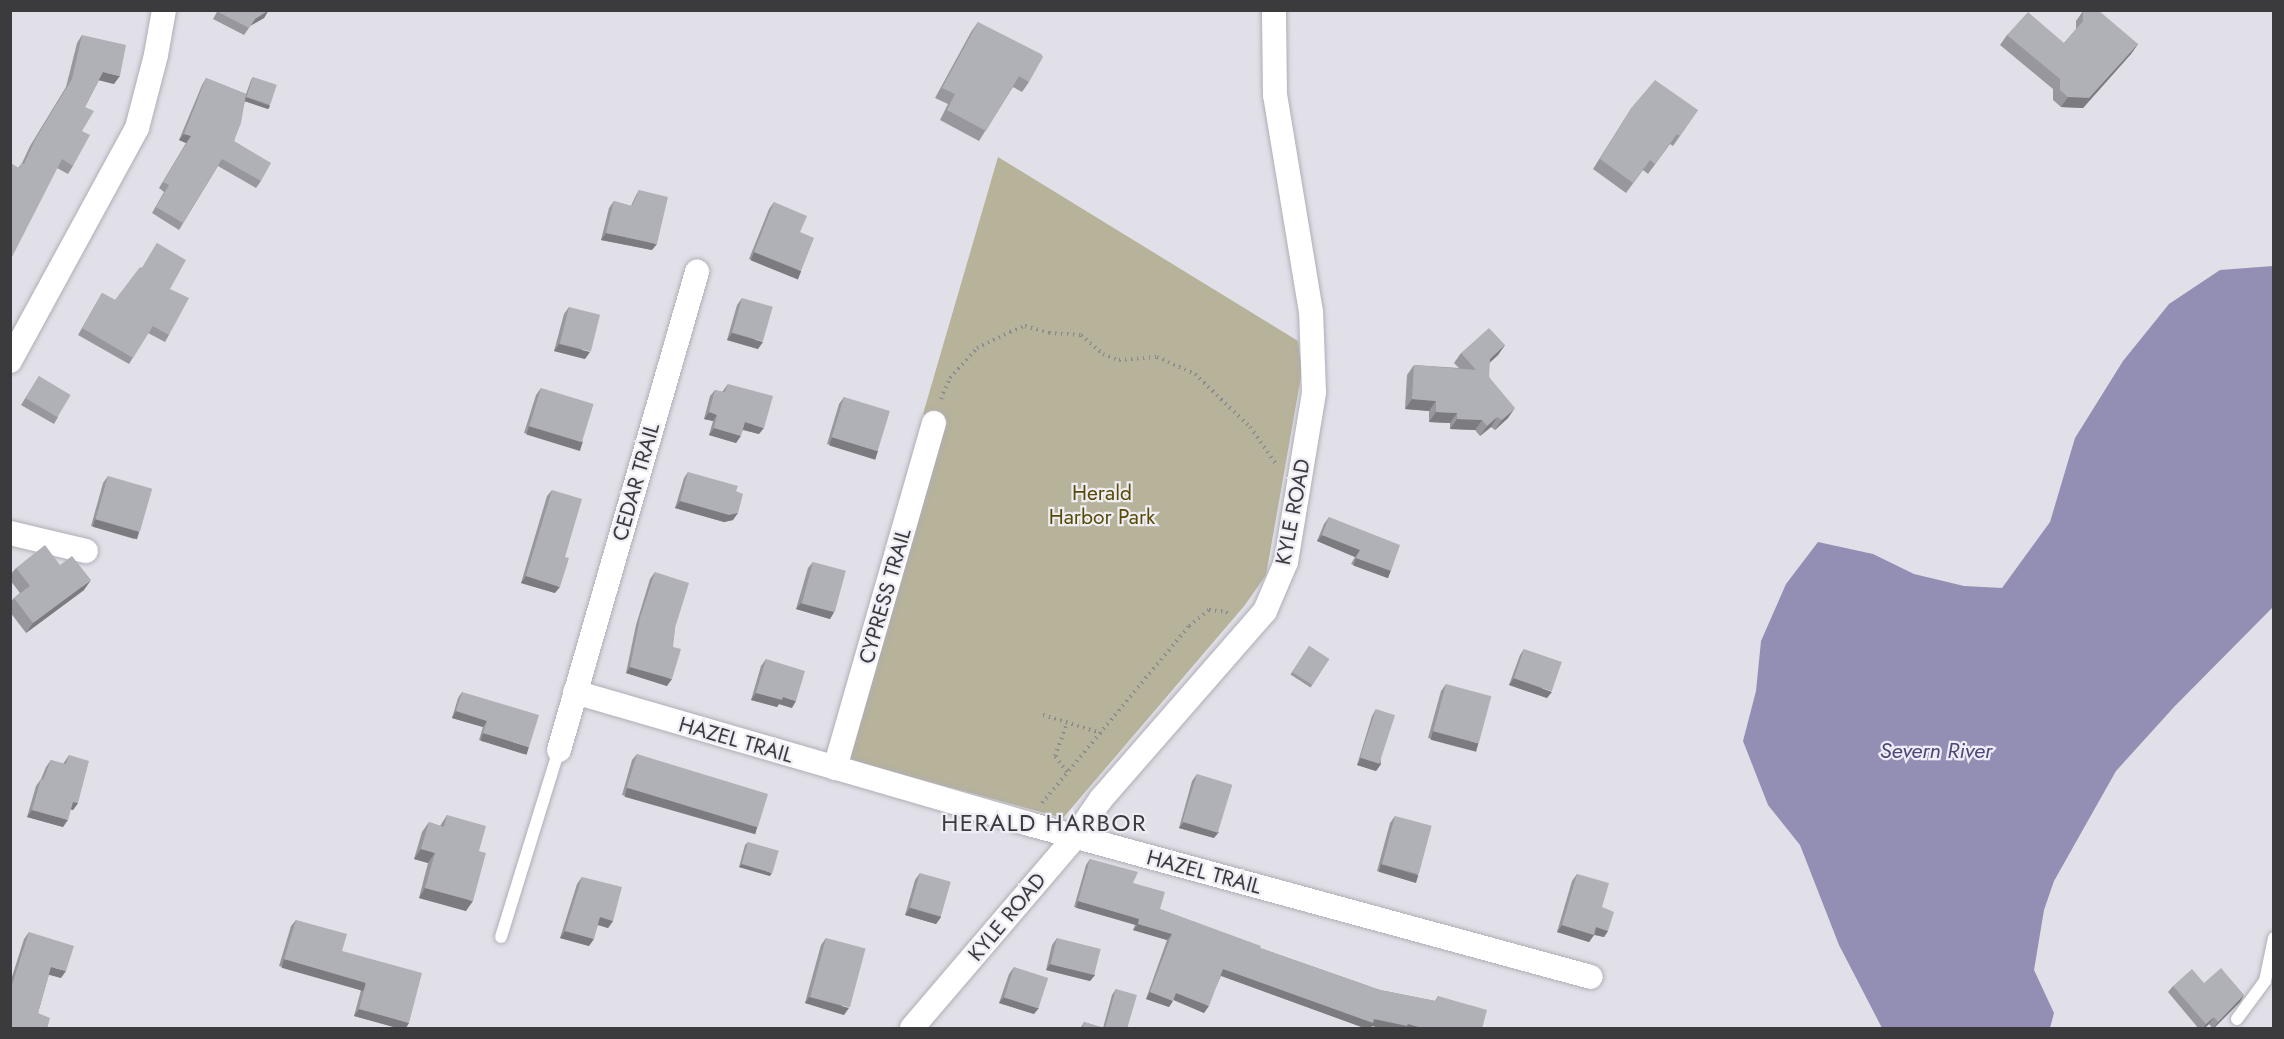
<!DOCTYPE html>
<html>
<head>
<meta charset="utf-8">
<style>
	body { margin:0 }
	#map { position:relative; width:2284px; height:1039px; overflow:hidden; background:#e1e0e8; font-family:Jost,sans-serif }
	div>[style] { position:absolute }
	.green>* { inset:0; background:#b7b29a }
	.water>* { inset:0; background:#928eb4 }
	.path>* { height:4px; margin-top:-2px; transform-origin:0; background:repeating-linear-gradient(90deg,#8b8b90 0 1.5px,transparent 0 6px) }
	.roads { filter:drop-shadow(0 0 2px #afaeb6) drop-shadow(0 0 2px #afaeb6) }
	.service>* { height:12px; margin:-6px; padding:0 6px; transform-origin:6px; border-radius:6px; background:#fff }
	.minor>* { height:24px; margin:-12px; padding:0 12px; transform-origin:12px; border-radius:12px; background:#fff }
	.wall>* { inset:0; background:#97979d; transform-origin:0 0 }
	.shaded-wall>* { inset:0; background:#7b7b80; transform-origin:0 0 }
	.building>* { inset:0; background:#b0b0b7; transform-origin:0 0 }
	span { translate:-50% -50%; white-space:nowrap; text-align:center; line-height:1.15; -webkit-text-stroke:4.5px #eeedf5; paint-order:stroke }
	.street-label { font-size:21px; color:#3b3b3e }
	.park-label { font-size:21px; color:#584b01 }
	.water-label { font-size:22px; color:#4e467b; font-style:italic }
	.quarter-label { font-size:24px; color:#3b3b3e; letter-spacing:1.5px }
	.frame { position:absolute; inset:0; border:12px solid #3b3b3e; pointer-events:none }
</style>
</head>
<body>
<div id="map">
	<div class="green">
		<div style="clip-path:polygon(998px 157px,1298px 341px,1302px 371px,1266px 575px,1245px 605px,1063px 818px,849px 760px,946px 421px,923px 414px)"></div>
	</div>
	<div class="water">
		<div style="clip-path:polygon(2273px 266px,2273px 607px,2174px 707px,2116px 771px,2054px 881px,2044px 910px,2034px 970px,2054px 1013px,2050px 1028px,1882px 1028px,1839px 945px,1800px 845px,1768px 805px,1743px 741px,1756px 691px,1761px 641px,1786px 584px,1818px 542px,1873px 554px,1914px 574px,1964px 586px,2002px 588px,2050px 522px,2075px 438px,2123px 361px,2169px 304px,2220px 270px)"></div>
	</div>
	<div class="path">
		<div style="left:941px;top:399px;width:23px;rotate:-67deg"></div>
		<div style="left:950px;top:378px;width:40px;rotate:-48deg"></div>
		<div style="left:977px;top:348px;width:37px;rotate:-26deg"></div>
		<div style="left:1010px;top:332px;width:16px;rotate:-22deg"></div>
		<div style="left:1025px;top:326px;width:25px;rotate:16deg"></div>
		<div style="left:1049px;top:333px;width:32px;rotate:4deg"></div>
		<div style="left:1081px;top:335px;width:29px;rotate:41deg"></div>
		<div style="left:1103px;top:354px;width:17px;rotate:21deg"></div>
		<div style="left:1119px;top:360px;width:38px;rotate:-5deg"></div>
		<div style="left:1157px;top:357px;width:42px;rotate:24.1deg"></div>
		<div style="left:1195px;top:374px;width:76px;rotate:43.9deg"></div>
		<div style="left:1250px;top:427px;width:45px;rotate:54.9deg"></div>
		<div style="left:1043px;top:715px;width:61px;rotate:17.2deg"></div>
		<div style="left:1067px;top:772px;width:20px;rotate:-127deg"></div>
		<div style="left:1055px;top:756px;width:35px;rotate:-70deg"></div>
		<div style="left:1042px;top:803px;width:230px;rotate:-50.3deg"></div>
		<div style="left:1189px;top:626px;width:26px;rotate:-39deg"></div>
		<div style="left:1209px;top:610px;width:17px;rotate:7deg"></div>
		<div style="left:1226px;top:612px;width:5px;rotate:37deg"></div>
	</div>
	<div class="roads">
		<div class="service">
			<div style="left:501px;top:937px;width:196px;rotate:-72.8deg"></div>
			<div style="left:2237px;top:1019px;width:47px;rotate:-53.6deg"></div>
			<div style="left:2265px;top:981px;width:44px;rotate:-78.2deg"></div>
		</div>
		<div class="minor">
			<div style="left:10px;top:361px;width:265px;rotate:-61.4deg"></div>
			<div style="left:137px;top:128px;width:75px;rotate:-75.4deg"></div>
			<div style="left:156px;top:55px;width:46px;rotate:-79.9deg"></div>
			<div style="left:10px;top:533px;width:78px;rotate:13.3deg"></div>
			<div style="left:575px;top:692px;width:473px;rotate:16.2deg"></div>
			<div style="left:1029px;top:824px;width:582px;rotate:15.23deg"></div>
			<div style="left:559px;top:750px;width:498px;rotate:-73.9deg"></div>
			<div style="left:835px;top:768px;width:359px;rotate:-74deg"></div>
			<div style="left:912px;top:1028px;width:251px;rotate:-49.5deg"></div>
			<div style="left:1075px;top:837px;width:46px;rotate:-55.6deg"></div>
			<div style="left:1101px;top:799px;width:249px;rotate:-48.9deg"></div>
			<div style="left:1265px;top:611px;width:53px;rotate:-66.8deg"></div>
			<div style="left:1286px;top:562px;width:172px;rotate:-80.6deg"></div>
			<div style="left:1314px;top:392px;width:80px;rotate:-92.1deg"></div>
			<div style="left:1311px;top:312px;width:220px;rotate:-99.4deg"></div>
			<div style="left:1275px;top:95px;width:85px;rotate:-90.7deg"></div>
		</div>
	</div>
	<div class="wall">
		<div style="clip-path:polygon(218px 10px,269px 10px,264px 18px,251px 25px,244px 35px,213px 19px)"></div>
		<div style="clip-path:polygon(2083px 11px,2138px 44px,2131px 54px,2083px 108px,2061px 107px,2053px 100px,2053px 89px,2000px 45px,2007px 35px,2064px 43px,2076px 29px,2076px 21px)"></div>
		<div style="clip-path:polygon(978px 22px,1029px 82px,1022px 92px,1013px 87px,979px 141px,940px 120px,948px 104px,935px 98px,971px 32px)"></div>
		<div style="clip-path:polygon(82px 35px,114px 84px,99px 80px,85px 107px,82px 131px,73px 166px,68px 174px,57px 168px,10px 259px,18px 168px,22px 163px,30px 146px,66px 87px,77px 43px)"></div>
		<div style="clip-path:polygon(253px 77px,270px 106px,268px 109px,245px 101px,234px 141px,261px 181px,256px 188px,218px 166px,179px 230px,152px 213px,164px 192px,159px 188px,186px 143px,179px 140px,202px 85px,206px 78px,246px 94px,251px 80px)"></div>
		<div style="clip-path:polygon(1632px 107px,1698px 110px,1673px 146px,1670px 144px,1648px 174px,1643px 170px,1626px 193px,1593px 169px)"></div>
		<div style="clip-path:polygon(639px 190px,652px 250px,601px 240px,609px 208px,614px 201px,631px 206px,635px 197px)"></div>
		<div style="clip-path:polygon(774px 202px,800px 232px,796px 278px,749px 259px,769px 209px)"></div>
		<div style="clip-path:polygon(157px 243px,170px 289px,169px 335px,165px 342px,148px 333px,129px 364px,78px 335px,102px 293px,115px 300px,142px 268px)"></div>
		<div style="clip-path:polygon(742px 298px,758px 349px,727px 340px,737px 305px)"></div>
		<div style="clip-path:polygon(569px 307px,585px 359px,554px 351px,564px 314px)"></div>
		<div style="clip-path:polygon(1505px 345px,1498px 355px,1489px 363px,1489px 377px,1508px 418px,1495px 430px,1491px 427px,1480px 436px,1475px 430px,1450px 429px,1450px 423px,1429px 422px,1429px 411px,1405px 409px,1407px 375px,1414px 365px,1459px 368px,1454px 363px,1461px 353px)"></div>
		<div style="clip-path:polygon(39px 376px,58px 417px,54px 424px,21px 405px)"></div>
		<div style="clip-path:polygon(728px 384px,759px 434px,743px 430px,736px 443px,709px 435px,713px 421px,704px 419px,710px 396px,715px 390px,722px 392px)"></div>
		<div style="clip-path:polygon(541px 388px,583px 442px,578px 449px,524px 433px,536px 395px)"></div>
		<div style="clip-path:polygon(844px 397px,878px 451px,874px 458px,827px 444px,839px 404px)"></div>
		<div style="clip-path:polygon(688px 472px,733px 520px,724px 522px,675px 508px,684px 478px)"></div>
		<div style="clip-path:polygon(108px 476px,139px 532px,134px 539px,91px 526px,103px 483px)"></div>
		<div style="clip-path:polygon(552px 490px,565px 557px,555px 593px,521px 583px,547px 496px)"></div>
		<div style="clip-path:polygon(1329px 517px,1391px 571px,1386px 577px,1351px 564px,1355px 557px,1317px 541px,1324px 524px)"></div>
		<div style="clip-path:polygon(813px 562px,834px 612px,830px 619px,796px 609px,808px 568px)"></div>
		<div style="clip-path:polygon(60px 565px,84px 590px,26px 633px,10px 612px,10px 603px,14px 598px,20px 593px,10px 580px,10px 575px,16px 568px)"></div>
		<div style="clip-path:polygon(655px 572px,675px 628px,667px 686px,626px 673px,636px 625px,650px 579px)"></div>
		<div style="left:1309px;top:646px;width:24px;height:34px;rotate:33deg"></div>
		<div style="clip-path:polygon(1524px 649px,1547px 698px,1509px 685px,1520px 655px)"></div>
		<div style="clip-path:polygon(766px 659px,792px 708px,779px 704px,777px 707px,751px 700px,761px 666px)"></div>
		<div style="clip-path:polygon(1446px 684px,1473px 750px,1428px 738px,1441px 691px)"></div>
		<div style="clip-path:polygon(462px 692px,524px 754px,479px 740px,483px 727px,452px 718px,458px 698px)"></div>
		<div style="clip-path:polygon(1376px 709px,1381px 764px,1376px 771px,1357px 765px,1372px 716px)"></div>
		<div style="clip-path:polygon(637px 754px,758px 825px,753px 832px,622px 795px,632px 760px)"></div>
		<div style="clip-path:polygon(69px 755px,78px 803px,73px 810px,71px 809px,63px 827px,27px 817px,36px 786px,41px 779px,46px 767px,51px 760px,63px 764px)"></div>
		<div style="clip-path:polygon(1197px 774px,1214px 838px,1179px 828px,1192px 781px)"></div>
		<div style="clip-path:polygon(447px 815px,479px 851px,466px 911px,419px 898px,428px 863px,414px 859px,422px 832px,429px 822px,440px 826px)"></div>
		<div style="clip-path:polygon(1395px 816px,1418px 875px,1414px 882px,1377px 871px,1390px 823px)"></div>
		<div style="clip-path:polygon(748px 842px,770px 876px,739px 867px,745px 845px)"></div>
		<div style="clip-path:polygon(1090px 859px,1133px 883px,1160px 909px,1260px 948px,1380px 990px,1435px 1001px,1438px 996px,1482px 1029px,1385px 1029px,1372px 1026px,1370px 1029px,1367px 1029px,1221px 976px,1204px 1013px,1173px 1000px,1169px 1007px,1146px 999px,1167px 940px,1133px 930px,1135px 925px,1074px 907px,1086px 865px)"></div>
		<div style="clip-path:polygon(920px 873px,941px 917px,936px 924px,905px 915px,915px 880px)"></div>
		<div style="clip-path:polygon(1577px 874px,1602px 907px,1608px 931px,1604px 937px,1594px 935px,1589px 942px,1557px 932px,1572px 881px)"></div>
		<div style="clip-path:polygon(582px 877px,613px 921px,608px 928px,598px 925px,589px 946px,560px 938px,577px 884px)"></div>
		<div style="clip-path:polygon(296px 920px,409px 1023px,405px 1029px,401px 1029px,354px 1016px,361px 990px,279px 966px,291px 926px)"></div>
		<div style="clip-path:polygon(29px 932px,61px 978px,49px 974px,38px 1013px,10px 1029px,10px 983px,24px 939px)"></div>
		<div style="clip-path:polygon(826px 938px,844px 1015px,805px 1003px,821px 945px)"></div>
		<div style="clip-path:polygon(1057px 938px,1095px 975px,1090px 981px,1046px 970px,1052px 945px)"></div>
		<div style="clip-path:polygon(1014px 967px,1034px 1014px,999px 1003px,1009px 974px)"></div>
		<div style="clip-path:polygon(2173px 986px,2244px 995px,2240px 1002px,2213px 1029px,2209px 1024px,2204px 1029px,2199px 1029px,2168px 992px)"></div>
		<div style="clip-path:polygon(1116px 989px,1127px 1029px,1080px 1029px,1084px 1022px,1103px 1028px,1112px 995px)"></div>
	</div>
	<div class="shaded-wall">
		<div style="clip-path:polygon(268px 11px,264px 18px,250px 26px,255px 19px)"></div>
		<div style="clip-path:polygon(2138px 44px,2131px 54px,2083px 108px,2061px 107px,2068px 97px)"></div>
		<div style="clip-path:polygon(103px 72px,120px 76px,114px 84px,98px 80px)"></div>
		<div style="clip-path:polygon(246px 97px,270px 106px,268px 109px,244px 101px)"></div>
		<div style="clip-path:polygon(184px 134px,191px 136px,186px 143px,179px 140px)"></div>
		<div style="clip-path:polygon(606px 233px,657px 244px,652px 250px,601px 240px)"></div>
		<div style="left:754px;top:252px;width:51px;height:9px;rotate:22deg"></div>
		<div style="clip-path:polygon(732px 333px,763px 342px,758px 349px,727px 340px)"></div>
		<div style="clip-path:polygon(559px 344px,590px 352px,585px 359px,554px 351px)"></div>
		<div style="clip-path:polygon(1505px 345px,1498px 355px,1483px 369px,1490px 359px)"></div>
		<div style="clip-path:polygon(1412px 399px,1436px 401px,1429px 411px,1405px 409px)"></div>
		<div style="clip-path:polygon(1515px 408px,1508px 418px,1495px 430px,1502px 420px)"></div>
		<div style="clip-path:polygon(709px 412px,717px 415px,713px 421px,704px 419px)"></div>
		<div style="clip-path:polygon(1436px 412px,1457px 413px,1450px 423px,1429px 422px)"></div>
		<div style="clip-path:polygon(1497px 417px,1491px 427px,1480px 436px,1487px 426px)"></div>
		<div style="clip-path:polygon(1457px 419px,1482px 420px,1475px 430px,1450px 429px)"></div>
		<div style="clip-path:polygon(745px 422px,764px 428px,759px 434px,740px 429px)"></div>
		<div style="left:529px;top:426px;width:56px;height:9px;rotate:17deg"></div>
		<div style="clip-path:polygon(714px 428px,741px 436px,736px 443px,709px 435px)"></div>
		<div style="left:832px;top:437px;width:48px;height:9px;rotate:17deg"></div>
		<div style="clip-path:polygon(680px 501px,738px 513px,733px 520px,724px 522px,675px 508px)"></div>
		<div style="left:95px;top:519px;width:46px;height:8px;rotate:16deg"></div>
		<div style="clip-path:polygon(1322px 535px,1360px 550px,1355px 557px,1317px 541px)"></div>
		<div style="left:1356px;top:558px;width:37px;height:8px;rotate:20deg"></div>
		<div style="clip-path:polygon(526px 576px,560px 587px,555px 593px,521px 583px)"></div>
		<div style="clip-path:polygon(91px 580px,84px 590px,26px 633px,33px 623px)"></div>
		<div style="clip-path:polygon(801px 603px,834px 612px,830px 619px,796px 609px)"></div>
		<div style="clip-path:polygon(630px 667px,672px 679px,667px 686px,626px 673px)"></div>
		<div style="clip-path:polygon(1514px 678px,1552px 692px,1547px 698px,1509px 685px)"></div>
		<div style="clip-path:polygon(756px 693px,783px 697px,796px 701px,792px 708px,779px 704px,777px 707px,751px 700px)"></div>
		<div style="clip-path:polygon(456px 711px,487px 721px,483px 727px,452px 718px)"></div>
		<div style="left:1433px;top:731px;width:47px;height:9px;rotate:15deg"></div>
		<div style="left:483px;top:733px;width:48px;height:8px;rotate:17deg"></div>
		<div style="clip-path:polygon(1361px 758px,1381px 764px,1376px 771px,1357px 765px)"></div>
		<div style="left:627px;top:788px;width:136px;height:9px;rotate:16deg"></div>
		<div style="clip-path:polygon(73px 802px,78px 803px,73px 810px,69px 809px)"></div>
		<div style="clip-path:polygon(32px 810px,68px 820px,63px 827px,27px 817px)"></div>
		<div style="clip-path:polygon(1184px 822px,1219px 832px,1214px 838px,1179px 828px)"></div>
		<div style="clip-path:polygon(421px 849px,435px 853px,428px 863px,414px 859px)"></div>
		<div style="clip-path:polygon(742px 864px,772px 873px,770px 876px,739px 867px)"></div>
		<div style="left:1381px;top:864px;width:39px;height:8px;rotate:17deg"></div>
		<div style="clip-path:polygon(425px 888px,473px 901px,466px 911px,419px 898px)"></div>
		<div style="left:1078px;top:901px;width:64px;height:7px;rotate:16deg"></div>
		<div style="clip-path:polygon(910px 908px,941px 917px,936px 924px,905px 915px)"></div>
		<div style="clip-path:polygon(600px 917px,613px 921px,608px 928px,595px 924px)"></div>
		<div style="clip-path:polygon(1138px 924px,1172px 934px,1167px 940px,1133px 930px)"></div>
		<div style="clip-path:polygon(1562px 925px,1594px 935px,1589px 942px,1557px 932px)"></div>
		<div style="clip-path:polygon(1596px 927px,1608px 931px,1604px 937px,1592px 934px)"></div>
		<div style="clip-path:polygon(565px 931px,594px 939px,589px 946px,560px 938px)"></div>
		<div style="left:284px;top:959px;width:85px;height:9px;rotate:16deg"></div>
		<div style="clip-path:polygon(1050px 964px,1095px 975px,1090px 981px,1046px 970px)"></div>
		<div style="clip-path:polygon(51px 967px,66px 971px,61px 978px,46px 974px)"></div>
		<div style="clip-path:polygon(1223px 969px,1374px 1019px,1408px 1024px,1426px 1029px,1385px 1029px,1372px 1026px,1370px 1029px,1367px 1029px,1219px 975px)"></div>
		<div style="clip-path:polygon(1150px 992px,1173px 1001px,1169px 1007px,1146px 999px)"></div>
		<div style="clip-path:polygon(1176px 993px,1209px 1006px,1204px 1013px,1172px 999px)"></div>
		<div style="clip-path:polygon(2244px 995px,2240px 1002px,2213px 1029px,2218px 1022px)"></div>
		<div style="clip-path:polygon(809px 997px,849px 1008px,844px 1015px,805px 1003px)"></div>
		<div style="clip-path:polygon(1004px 997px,1039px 1008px,1034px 1014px,999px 1003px)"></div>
		<div style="clip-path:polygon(359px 1009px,409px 1023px,405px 1029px,401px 1029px,354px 1016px)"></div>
		<div style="clip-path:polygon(2214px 1017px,2209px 1024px,2203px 1029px,2206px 1024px)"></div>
	</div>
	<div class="building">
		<div style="clip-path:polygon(219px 10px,269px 10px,255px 19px,249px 28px,218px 12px)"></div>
		<div style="clip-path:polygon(2087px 10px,2098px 10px,2138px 44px,2089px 98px,2068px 97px,2060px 90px,2060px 79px,2007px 35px,2028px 12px,2064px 43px,2083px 21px,2083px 11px)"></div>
		<div style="clip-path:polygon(978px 22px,1041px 54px,1043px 57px,1029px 82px,1019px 76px,986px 131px,947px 110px,955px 94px,942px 88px)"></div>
		<div style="clip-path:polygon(82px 35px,126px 45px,120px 76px,103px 72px,85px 107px,94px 111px,82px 131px,90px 135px,73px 166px,62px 159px,11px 259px,10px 167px,12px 164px,19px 168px,22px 163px,24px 164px,36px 138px,72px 79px)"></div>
		<div style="left:253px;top:77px;width:25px;height:21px;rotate:18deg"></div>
		<div style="clip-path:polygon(206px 78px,246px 94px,241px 123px,234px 141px,271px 163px,261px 181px,222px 159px,183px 223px,156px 207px,169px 185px,163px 182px,191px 136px,184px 134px)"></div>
		<div style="clip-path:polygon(1655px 80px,1698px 110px,1680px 136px,1677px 134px,1655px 164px,1650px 160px,1633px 183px,1600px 159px,1632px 107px)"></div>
		<div style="clip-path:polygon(639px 190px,668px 197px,657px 244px,606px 233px,614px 201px,632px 206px)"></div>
		<div style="clip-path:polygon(774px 202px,807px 216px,800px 232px,814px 238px,801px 271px,754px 252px)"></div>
		<div style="clip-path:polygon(157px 243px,186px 260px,170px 289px,189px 298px,169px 335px,153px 326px,133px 358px,82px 328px,102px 293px,115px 300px,140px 267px,142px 268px)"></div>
		<div style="left:742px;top:298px;width:32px;height:36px;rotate:16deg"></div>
		<div style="left:569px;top:307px;width:32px;height:38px;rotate:14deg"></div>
		<div style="clip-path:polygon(1489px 328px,1505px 345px,1490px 359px,1489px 377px,1515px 408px,1502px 420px,1497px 417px,1487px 426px,1482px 420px,1457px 419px,1457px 413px,1436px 412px,1436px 401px,1412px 399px,1414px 365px,1476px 370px,1461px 353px)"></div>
		<div style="left:39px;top:376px;width:37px;height:26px;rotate:31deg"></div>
		<div style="clip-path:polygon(728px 384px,773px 396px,764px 428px,745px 422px,741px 436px,714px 428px,717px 415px,709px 412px,715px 390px,725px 392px)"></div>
		<div style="left:541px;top:388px;width:55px;height:40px;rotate:17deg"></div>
		<div style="left:844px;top:397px;width:48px;height:42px;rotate:17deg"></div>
		<div style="clip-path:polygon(688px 472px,738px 486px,736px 491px,743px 494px,738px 513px,729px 515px,680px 501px)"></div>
		<div style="left:108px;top:476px;width:46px;height:45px;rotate:16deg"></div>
		<div style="clip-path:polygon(552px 490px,582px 499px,565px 557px,569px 558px,560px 587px,526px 576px)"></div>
		<div style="clip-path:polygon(1329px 517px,1400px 545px,1391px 571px,1356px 558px,1360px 550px,1322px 535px)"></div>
		<div style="clip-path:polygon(45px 545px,60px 565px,72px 556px,91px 580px,33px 623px,14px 598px,30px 586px,16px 568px)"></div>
		<div style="left:813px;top:562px;width:34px;height:43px;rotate:15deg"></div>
		<div style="clip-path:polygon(655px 572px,689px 583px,675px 628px,673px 647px,681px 649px,672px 679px,630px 667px,640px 618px)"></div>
		<div style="left:1309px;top:646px;width:24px;height:31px;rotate:33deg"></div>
		<div style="left:1524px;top:649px;width:40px;height:31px;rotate:19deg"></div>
		<div style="clip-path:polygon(766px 659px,805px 671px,796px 701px,783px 697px,782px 700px,756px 693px)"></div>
		<div style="left:1446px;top:684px;width:47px;height:49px;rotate:15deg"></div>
		<div style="clip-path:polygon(462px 692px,539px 715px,529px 747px,483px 733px,487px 721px,456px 711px)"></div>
		<div style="left:1376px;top:709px;width:20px;height:51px;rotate:18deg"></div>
		<div style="left:637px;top:754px;width:137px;height:35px;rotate:17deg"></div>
		<div style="clip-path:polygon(69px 755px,89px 761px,78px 803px,73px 802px,68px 820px,32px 810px,41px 779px,43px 780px,51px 760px,66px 764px)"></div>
		<div style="left:1197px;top:774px;width:37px;height:50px;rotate:17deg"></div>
		<div style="clip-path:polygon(447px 815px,486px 826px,479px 851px,486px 853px,473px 901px,425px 888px,435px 853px,421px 849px,429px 822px,444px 827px)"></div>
		<div style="left:1395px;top:816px;width:38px;height:50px;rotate:15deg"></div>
		<div style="left:748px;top:842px;width:32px;height:23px;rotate:16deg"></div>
		<div style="clip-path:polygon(1090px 859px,1138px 872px,1133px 883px,1165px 892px,1160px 909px,1261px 946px,1260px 948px,1380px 990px,1436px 1001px,1438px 996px,1487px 1010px,1482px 1029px,1426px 1029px,1408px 1024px,1407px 1026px,1374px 1019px,1373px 1023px,1223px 969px,1209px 1006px,1176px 993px,1173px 1001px,1150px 992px,1172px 934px,1138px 924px,1139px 919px,1078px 901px)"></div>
		<div style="left:920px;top:873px;width:32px;height:36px;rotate:16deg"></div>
		<div style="clip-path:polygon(1577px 874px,1609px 883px,1602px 907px,1614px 912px,1608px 931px,1596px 927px,1594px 935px,1562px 925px)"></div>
		<div style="clip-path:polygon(582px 877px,622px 887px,613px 921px,600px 917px,594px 939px,565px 931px)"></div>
		<div style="clip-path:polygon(296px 920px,347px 934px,342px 951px,422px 973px,409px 1023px,359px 1009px,366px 983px,284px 959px)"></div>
		<div style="clip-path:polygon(29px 932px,74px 946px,66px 971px,51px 967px,38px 1013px,50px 1018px,47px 1029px,10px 1029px,10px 991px)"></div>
		<div style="left:826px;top:938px;width:41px;height:61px;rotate:15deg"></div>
		<div style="left:1057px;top:938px;width:45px;height:27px;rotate:14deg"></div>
		<div style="left:1014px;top:967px;width:36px;height:32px;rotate:18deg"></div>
		<div style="clip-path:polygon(2221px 968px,2244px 995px,2218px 1022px,2214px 1017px,2206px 1024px,2173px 986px,2192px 969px,2204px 983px)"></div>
		<div style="clip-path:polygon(1116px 989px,1137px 995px,1127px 1029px,1082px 1029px,1084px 1022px,1105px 1028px)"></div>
	</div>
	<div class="street-label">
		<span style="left:636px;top:482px;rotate:-74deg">CEDAR TRAIL</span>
		<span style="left:1293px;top:512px;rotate:-79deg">KYLE ROAD</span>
		<span style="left:885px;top:596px;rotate:-74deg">CYPRESS TRAIL</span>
		<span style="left:736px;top:740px;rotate:16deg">HAZEL TRAIL</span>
		<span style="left:1204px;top:872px;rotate:15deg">HAZEL TRAIL</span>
		<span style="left:1007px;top:917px;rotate:-50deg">KYLE ROAD</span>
	</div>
	<div class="park-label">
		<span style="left:1102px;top:505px">Herald<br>Harbor Park</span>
	</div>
	<div class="water-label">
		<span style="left:1936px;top:751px">Severn River</span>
	</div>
	<div class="quarter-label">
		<span style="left:1044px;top:823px">HERALD HARBOR</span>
	</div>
	<div class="frame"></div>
</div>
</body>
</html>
